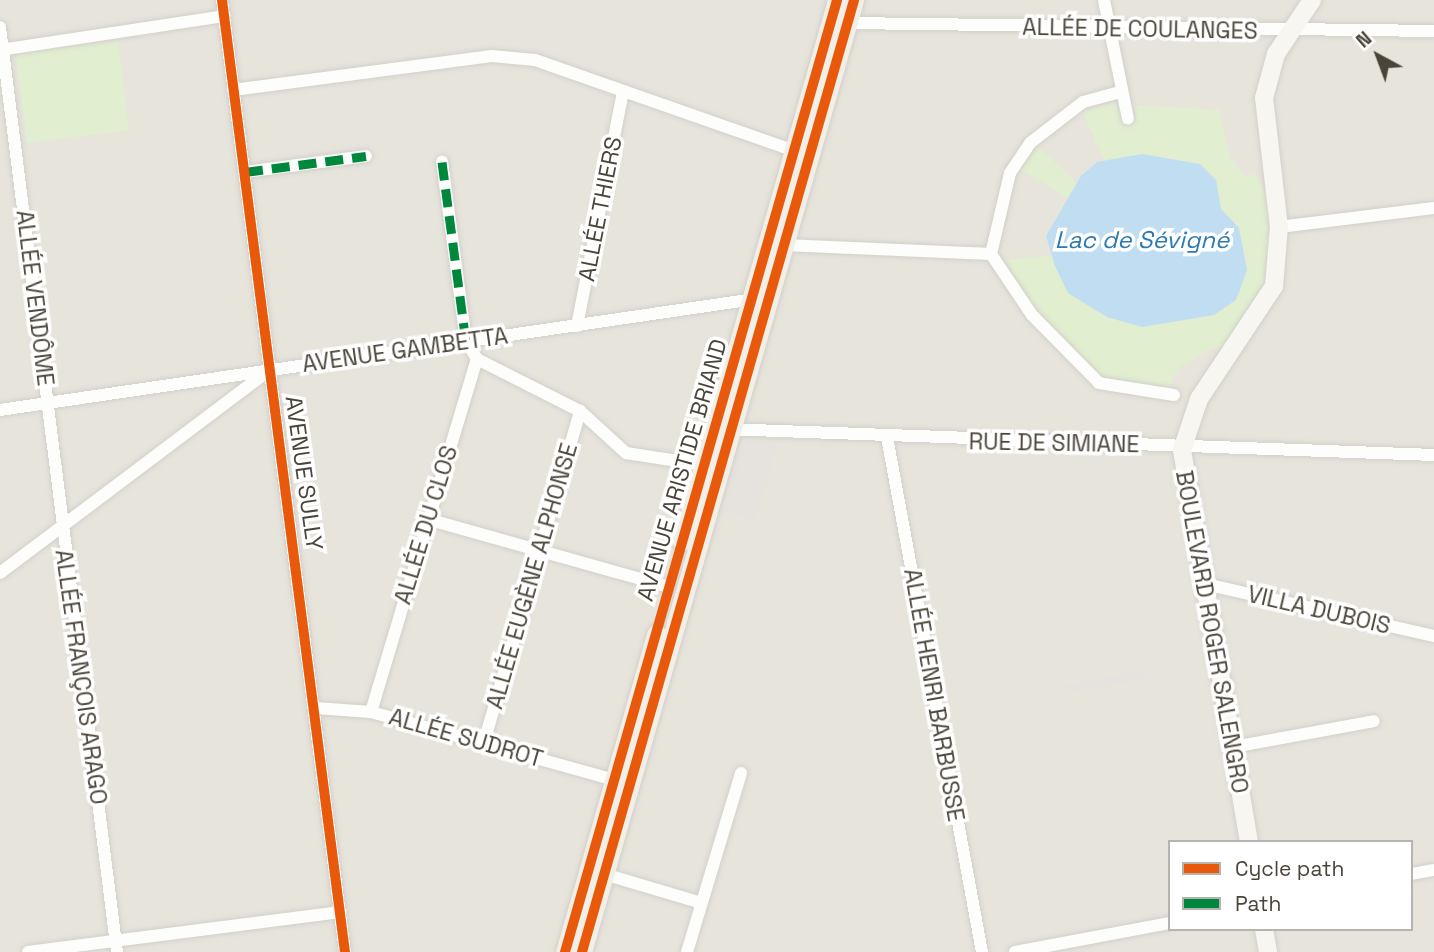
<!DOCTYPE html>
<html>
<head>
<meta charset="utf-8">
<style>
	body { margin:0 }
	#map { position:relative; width:1434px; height:952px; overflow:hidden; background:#f4f2ee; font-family:"Space Grotesk",sans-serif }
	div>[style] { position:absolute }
	.residential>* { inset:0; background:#e7e4dc }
	.green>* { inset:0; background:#e1eecf; transform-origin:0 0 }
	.parking>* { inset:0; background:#e6e3df }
	.water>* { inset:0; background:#c0ddf1 }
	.roads { filter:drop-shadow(0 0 2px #d2d0cb) drop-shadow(0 0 2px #d2d0cb) }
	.street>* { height:12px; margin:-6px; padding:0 6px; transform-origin:6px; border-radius:6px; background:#fdfdfc }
	.secondary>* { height:18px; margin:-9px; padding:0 9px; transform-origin:9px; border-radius:9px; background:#f7f6f1 }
	.primary>* { height:19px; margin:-9.5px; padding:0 9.5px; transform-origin:9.5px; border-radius:9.5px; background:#f2efe6 }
	.quiet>* { height:9px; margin-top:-4.5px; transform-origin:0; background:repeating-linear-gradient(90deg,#00873e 0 18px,transparent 0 27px) }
	.cycleway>* { height:10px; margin:-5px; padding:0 5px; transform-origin:5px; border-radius:5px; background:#e8590c }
	span { translate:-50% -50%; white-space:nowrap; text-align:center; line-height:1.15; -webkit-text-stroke:7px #fff; paint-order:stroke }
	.street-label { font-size:23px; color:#4b4439 }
	.water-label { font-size:24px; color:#2e7ab2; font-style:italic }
	.legend { position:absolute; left:1168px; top:840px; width:245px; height:91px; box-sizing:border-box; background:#fff; border:2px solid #b7b4b0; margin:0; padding:9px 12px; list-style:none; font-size:21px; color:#4b4439 }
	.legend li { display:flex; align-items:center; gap:14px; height:35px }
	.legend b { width:35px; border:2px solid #b7b4b0 }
	.north { position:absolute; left:1343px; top:21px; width:70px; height:70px; -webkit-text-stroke:5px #fff; paint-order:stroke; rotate:319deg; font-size:19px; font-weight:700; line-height:28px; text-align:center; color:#4b4439 }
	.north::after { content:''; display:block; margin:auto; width:24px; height:32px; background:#4b4439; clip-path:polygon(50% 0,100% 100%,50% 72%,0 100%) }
</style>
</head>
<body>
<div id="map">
	<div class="residential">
		<div style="clip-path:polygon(evenodd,0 0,1434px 0,1434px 952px,0 952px,0 0,1170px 842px,1411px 842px,1411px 929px,1170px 929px,1170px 842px)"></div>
	</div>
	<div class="green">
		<div style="left:118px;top:41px;width:90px;height:103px;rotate:83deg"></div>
		<div style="clip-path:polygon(1116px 102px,1124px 124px,1137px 121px,1135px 105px,1219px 110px,1230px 157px,1245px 177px,1254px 174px,1266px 193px,1271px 244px,1261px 299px,1226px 348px,1209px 349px,1177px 370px,1168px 390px,1103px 377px,1037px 312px,1005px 260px,1054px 255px,1055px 266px,1239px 228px,1221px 209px,1216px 180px,1142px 154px,1105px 161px,1082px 112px)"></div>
		<div style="clip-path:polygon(1038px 146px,1077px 183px,1068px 198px,1020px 169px)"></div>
	</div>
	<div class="parking">
		<div style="clip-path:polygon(748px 441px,778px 443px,755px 521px,724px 511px,737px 456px)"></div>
		<div style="clip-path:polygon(1143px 671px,1150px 678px,1070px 693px,1064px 685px)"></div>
	</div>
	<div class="water">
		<div style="clip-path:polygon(1142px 154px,1200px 164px,1216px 180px,1221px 209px,1239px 228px,1247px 270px,1236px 300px,1214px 315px,1142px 327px,1107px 317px,1068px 293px,1055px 266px,1046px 236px,1081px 176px,1097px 162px)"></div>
	</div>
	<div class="roads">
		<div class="street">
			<div style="left:222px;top:0;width:960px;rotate:82.64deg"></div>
			<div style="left:1104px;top:0;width:121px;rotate:78.6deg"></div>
			<div style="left:847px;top:23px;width:587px;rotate:0.78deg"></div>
			<div style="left:0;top:27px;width:932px;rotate:82.79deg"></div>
			<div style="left:0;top:50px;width:227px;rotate:-8.6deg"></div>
			<div style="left:233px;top:90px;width:261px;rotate:-7.5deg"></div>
			<div style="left:492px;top:56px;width:43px;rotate:5.3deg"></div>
			<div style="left:535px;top:60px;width:275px;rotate:19.3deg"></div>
			<div style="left:245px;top:172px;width:122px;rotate:-7.5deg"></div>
			<div style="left:1279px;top:227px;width:156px;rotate:-7deg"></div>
			<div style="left:784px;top:245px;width:207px;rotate:2.5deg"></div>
			<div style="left:991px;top:254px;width:73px;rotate:56.1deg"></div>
			<div style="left:1032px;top:315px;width:95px;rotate:45.4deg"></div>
			<div style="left:1099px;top:383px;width:76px;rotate:9.1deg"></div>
			<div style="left:991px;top:254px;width:83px;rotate:-76.8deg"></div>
			<div style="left:1010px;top:173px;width:36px;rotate:-56deg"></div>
			<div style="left:1030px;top:143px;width:67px;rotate:-37.7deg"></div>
			<div style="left:1083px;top:102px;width:39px;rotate:-15deg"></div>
			<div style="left:577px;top:326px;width:238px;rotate:-78.9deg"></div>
			<div style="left:477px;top:359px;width:115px;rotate:26.8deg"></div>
			<div style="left:580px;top:411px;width:62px;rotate:42.4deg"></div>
			<div style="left:626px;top:453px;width:79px;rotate:8.7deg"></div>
			<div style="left:0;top:410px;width:762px;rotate:-8.37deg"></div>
			<div style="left:725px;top:429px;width:709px;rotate:2.1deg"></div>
			<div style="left:887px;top:437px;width:524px;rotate:79.55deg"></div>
			<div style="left:427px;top:519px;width:251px;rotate:15.7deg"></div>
			<div style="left:0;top:573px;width:332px;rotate:-37deg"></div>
			<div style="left:1205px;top:584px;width:235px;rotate:12.8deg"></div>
			<div style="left:316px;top:708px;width:55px;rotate:4.2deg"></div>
			<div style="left:371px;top:712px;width:252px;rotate:15.6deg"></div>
			<div style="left:371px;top:712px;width:369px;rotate:-73.3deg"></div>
			<div style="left:477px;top:359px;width:21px;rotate:-121deg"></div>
			<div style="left:466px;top:341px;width:181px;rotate:-97.6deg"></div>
			<div style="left:484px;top:742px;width:345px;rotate:-73.8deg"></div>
			<div style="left:1233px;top:747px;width:143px;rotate:-10.4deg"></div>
			<div style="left:604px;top:874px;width:101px;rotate:16.6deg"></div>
			<div style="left:1411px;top:874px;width:23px;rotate:-10deg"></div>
			<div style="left:28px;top:952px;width:315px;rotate:-7.3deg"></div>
			<div style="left:687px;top:952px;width:187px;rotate:-73.2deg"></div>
			<div style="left:1015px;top:952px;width:158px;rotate:-10.6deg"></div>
		</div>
		<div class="secondary">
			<div style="left:1249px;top:842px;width:398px;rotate:-99.7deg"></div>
			<div style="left:1182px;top:450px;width:54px;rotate:-71.6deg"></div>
			<div style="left:1199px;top:399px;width:136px;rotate:-56.4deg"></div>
			<div style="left:1274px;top:286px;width:59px;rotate:-85.2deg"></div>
			<div style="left:1279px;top:227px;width:130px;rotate:-96.6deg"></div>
			<div style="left:1264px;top:98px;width:46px;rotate:-74.7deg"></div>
			<div style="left:1276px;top:54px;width:65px;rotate:-56.3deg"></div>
			<div style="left:1264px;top:929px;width:23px;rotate:80deg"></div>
		</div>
		<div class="primary">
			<div style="left:682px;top:541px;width:563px;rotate:-74.01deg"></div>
			<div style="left:565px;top:952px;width:331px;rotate:-74deg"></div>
			<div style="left:582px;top:952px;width:990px;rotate:-74.05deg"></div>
		</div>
	</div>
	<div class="quiet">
		<div style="left:442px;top:162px;width:181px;rotate:82.4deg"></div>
		<div style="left:245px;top:172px;width:122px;rotate:-7.5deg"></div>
	</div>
	<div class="cycleway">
		<div style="left:222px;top:0;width:960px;rotate:82.64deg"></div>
		<div style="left:565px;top:952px;width:990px;rotate:-74.05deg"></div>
		<div style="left:582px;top:952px;width:990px;rotate:-74.05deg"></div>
	</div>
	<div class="street-label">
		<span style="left:1140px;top:29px;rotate:1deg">ALLÉE DE COULANGES</span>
		<span style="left:600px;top:209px;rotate:-79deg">ALLÉE THIERS</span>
		<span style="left:35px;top:298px;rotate:83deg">ALLÉE VENDÔME</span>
		<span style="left:405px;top:350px;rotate:-8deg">AVENUE GAMBETTA</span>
		<span style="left:1054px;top:443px;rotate:1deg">RUE DE SIMIANE</span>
		<span style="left:682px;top:470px;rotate:-74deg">AVENUE ARISTIDE BRIAND</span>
		<span style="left:304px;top:473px;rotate:82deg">AVENUE SULLY</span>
		<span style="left:426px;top:525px;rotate:-73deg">ALLÉE DU CLOS</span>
		<span style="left:532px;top:576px;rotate:-74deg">ALLÉE EUGÈNE ALPHONSE</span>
		<span style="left:1319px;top:610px;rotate:13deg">VILLA DUBOIS</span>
		<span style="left:1212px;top:632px;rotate:80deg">BOULEVARD ROGER SALENGRO</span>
		<span style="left:81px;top:677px;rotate:82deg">ALLÉE FRANÇOIS ARAGO</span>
		<span style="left:934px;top:695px;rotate:80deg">ALLÉE HENRI BARBUSSE</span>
		<span style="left:466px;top:738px;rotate:16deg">ALLÉE SUDROT</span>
	</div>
	<div class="water-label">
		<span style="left:1142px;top:240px">Lac de Sévigné</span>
	</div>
	<ul class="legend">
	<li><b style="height:9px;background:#e8590c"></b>Cycle path</li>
	<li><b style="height:9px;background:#00873e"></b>Path</li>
	</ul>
	<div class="north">N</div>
</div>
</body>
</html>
